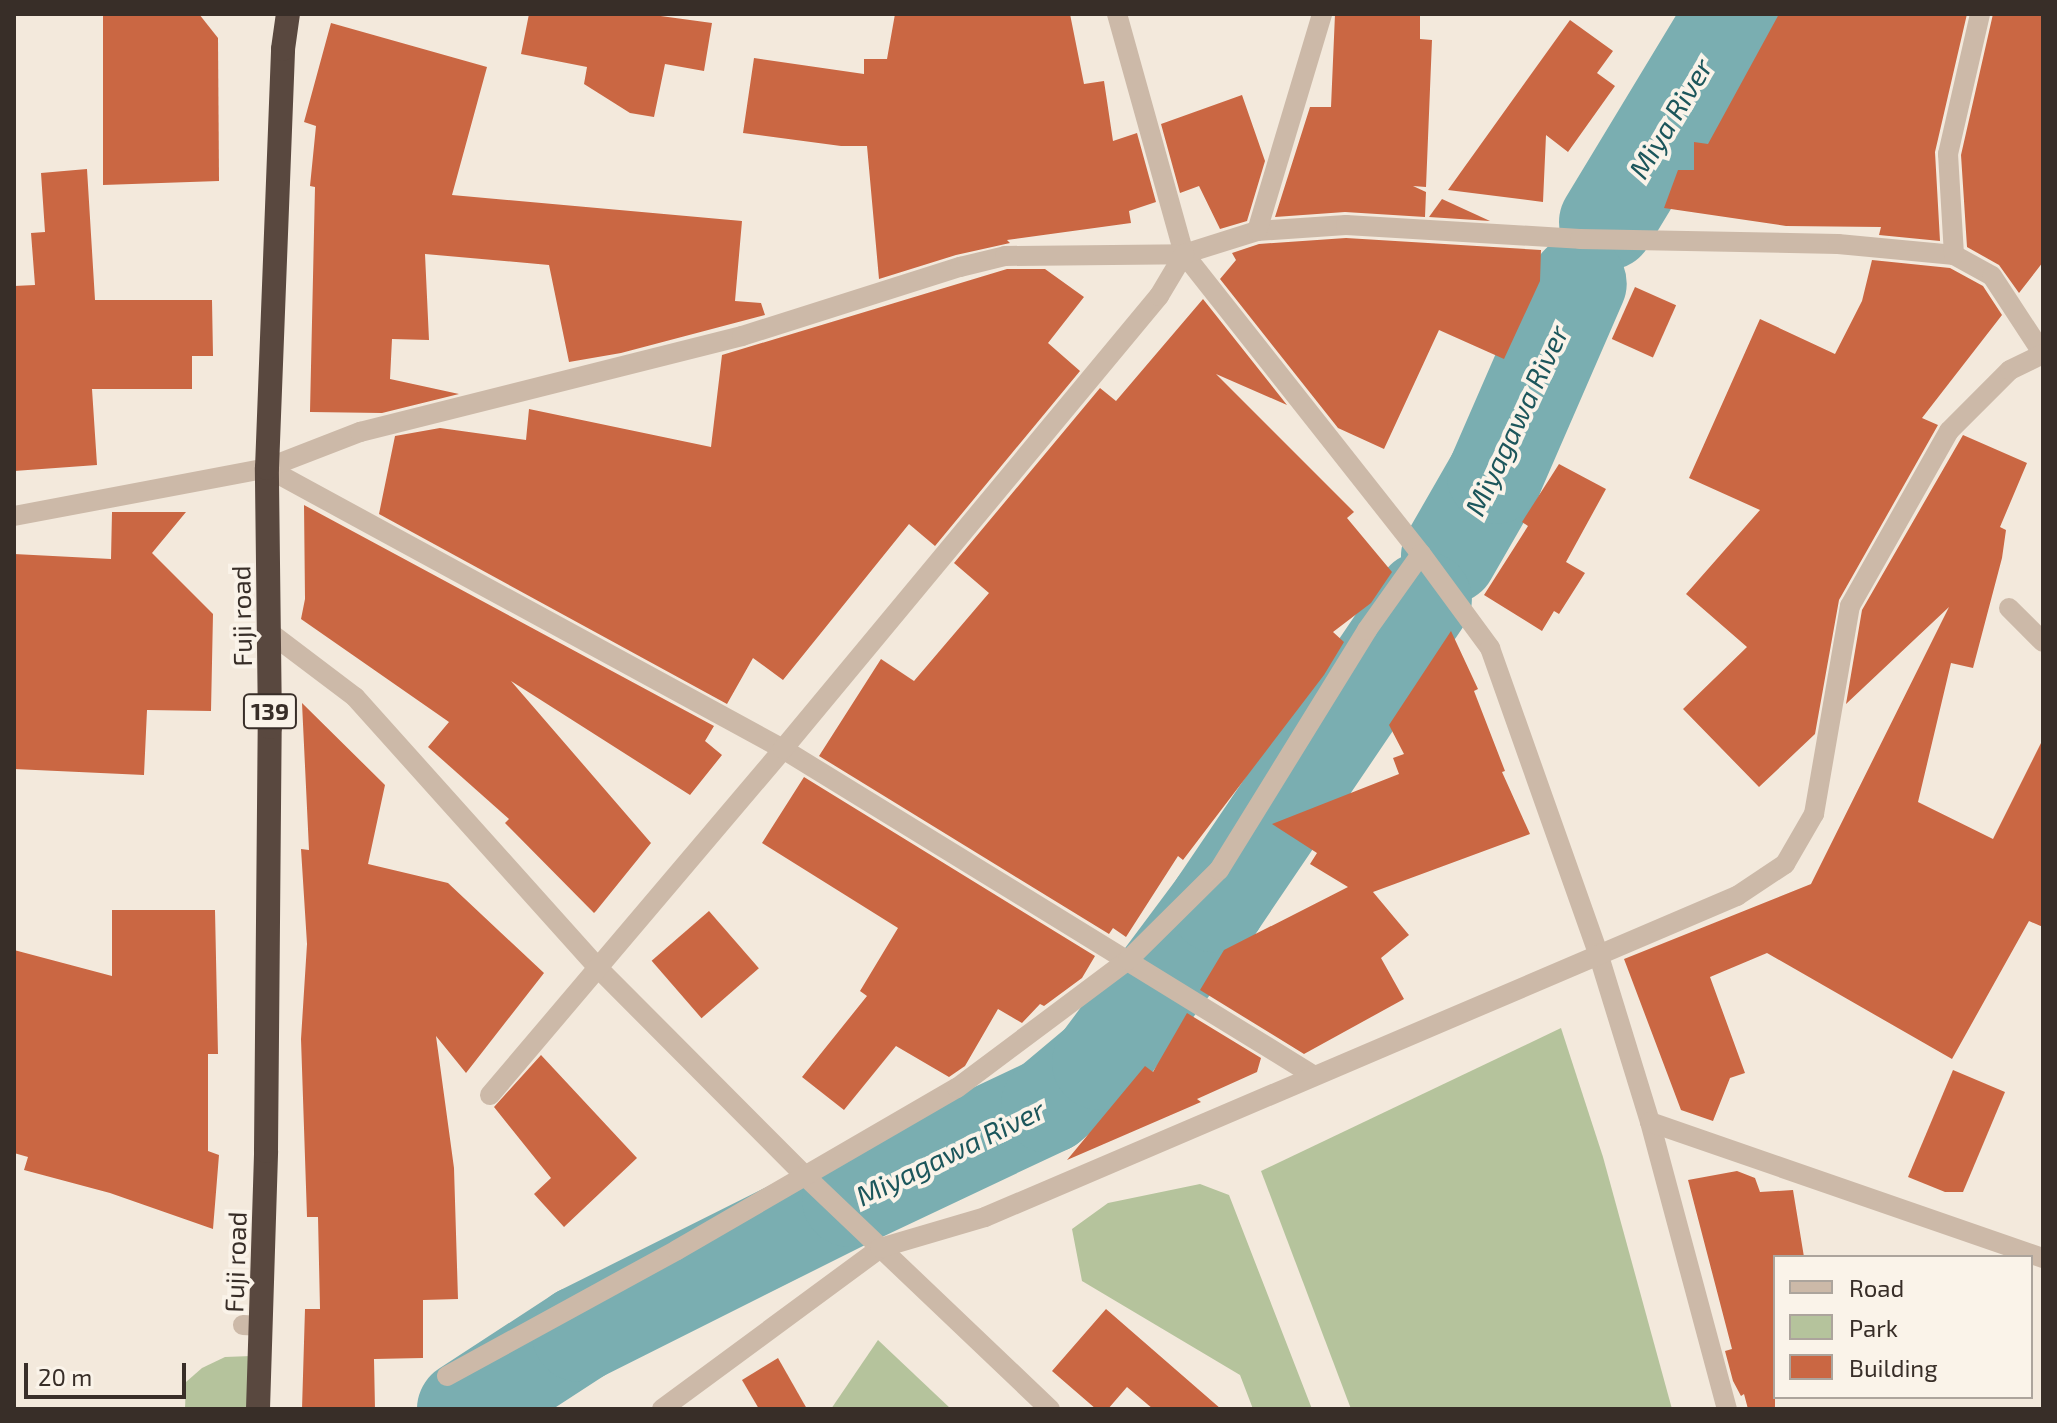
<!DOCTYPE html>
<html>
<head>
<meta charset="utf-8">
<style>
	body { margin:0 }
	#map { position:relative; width:2057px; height:1423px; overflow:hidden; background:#f3e9dc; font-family:"Exo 2",sans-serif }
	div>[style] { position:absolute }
	.green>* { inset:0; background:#b5c39c }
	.river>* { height:96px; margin:-48px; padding:0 48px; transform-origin:48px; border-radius:48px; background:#7aaeb1 }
	.building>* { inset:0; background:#ca6743; transform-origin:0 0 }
	.lane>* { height:20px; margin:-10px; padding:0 10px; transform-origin:10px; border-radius:10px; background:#ccb9a8 }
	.street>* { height:20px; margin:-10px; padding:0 10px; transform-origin:10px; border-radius:10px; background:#ccb9a8 }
	.highway>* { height:24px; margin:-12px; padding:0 12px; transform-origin:12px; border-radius:12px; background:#59483f }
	span { translate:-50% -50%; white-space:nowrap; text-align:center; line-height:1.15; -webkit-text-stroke:8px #faf3e9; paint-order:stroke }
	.shield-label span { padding:2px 6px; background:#faf3e9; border:2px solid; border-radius:6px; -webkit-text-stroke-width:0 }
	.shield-label { font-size:24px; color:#382e28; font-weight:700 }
	.street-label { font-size:26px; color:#382e28 }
	.water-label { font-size:28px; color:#1c565b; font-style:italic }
	.frame { position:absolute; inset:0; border:16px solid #382e28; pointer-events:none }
	.legend { position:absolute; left:1773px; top:1255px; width:260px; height:144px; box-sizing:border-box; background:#faf3e9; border:2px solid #aca49c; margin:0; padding:10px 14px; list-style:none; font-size:24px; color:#382e28 }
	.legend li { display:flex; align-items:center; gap:16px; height:40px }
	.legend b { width:40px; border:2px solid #aca49c }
	.scale { position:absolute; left:24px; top:1363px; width:162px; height:36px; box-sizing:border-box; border:4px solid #382e28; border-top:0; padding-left:10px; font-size:24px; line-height:28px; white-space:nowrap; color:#382e28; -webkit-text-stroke:6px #faf3e9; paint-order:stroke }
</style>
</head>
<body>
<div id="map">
	<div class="green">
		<div style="clip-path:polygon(1561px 1028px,1603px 1157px,1672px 1409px,1351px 1409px,1261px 1171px)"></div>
		<div style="clip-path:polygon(1200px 1184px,1229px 1195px,1312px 1409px,1253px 1409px,1240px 1375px,1082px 1281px,1072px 1229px,1108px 1203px)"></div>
		<div style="clip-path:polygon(878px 1340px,951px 1409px,831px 1409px)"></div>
		<div style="clip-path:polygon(251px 1356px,251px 1409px,185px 1409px,186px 1382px,202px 1368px,225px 1357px)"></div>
	</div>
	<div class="river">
		<div style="left:1607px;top:222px;width:243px;rotate:-58.8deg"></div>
		<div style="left:1449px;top:556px;width:92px;rotate:-60.1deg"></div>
		<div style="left:1495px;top:476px;width:210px;rotate:-66.5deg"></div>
		<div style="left:465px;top:1409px;width:137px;rotate:-33.1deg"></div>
		<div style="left:580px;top:1334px;width:302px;rotate:-26.6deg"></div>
		<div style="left:850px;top:1199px;width:220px;rotate:-25.3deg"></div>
		<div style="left:1049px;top:1105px;width:67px;rotate:-40.1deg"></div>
		<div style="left:1100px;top:1062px;width:196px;rotate:-53.3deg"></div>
		<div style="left:1217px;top:905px;width:369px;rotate:-55.9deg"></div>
	</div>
	<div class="building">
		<div style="clip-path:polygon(103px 14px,199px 14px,218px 38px,219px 181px,103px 185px)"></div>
		<div style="clip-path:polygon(529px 14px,646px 14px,712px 23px,704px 71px,665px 64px,654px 117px,630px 113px,584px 84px,587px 67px,521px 54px)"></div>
		<div style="clip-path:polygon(895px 14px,1070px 14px,1084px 84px,1104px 81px,1113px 141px,1137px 133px,1156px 202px,1129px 211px,1131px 223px,1007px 240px,1010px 243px,956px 255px,879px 279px,867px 146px,841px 146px,743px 133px,754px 58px,864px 74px,864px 59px,887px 59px)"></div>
		<div style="clip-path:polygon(1335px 14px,1420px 14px,1420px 39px,1432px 40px,1426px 187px,1413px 186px,1426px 192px,1425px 217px,1345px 212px,1275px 217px,1310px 107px,1331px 107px)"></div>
		<div style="clip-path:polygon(1779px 14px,1967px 14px,1935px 152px,1940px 241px,1879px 235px,1881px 227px,1786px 226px,1664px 208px,1678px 170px,1694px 170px,1694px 142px,1708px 144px)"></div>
		<div style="clip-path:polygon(1993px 14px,2043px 14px,2043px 262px,2019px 293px,1999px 265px,1967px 247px,1961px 155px)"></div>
		<div style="clip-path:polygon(1570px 20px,1613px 51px,1597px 73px,1615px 86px,1568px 152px,1546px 135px,1543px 202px,1448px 190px)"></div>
		<div style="clip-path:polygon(331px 23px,487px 67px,452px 195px,742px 221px,735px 301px,761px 303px,765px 315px,621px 353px,569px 362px,549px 265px,425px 254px,429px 340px,392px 339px,390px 379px,459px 394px,382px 413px,310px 412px,315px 187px,310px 186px,316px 126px,304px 122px)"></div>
		<div style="clip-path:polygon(1242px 95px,1265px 161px,1247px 221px,1220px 229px,1199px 186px,1180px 193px,1161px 124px)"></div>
		<div style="clip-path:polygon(87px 169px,95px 300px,212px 300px,213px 356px,192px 356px,192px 389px,92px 389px,97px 465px,14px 471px,14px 286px,35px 285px,31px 233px,45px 232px,41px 173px)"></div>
		<div style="clip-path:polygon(1442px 199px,1490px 221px,1429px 217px)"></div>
		<div style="clip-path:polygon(1346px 238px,1541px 250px,1540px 281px,1504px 359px,1439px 330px,1384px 449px,1338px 428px,1220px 279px,1236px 260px,1232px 253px,1259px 244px)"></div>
		<div style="clip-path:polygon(1872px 260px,1950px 268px,1983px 286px,2002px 315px,1922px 418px,1938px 425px,1839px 600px,1815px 734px,1759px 787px,1683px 709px,1747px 647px,1686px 594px,1760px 510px,1689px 478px,1760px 319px,1835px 354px,1862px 301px)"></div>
		<div style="clip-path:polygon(1007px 269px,1045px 269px,1084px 297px,1048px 343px,1080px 371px,935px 546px,909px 524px,783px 680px,753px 658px,727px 704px,379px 514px,395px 436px,440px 428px,526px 440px,529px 409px,711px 447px,722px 355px)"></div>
		<div style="left:1635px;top:287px;width:45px;height:57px;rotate:24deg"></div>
		<div style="clip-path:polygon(1203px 299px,1287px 405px,1216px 374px,1354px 512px,1347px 518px,1392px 572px,1371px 603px,1333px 632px,1344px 642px,1324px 675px,1183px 860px,1178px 856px,1126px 937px,1113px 928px,1109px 934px,819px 756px,881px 659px,914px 681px,989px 593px,954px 563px,1100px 388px,1116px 401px)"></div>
		<div style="clip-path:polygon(1963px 435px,2027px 463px,2000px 527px,2006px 530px,2002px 558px,1973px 668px,1951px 663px,1918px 802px,1993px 839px,2043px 739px,2043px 927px,2029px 921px,1952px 1059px,1767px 953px,1710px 977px,1745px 1073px,1730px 1078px,1713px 1121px,1681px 1110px,1624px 959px,1811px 884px,1949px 607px,1846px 704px,1862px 610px)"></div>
		<div style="clip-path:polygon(1559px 464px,1606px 489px,1566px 562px,1585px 573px,1559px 614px,1554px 611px,1542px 631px,1484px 595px,1528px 526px,1522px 522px)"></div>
		<div style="clip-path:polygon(304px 505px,714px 726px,705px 741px,722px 755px,690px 795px,511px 681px,651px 843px,596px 911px,594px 913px,505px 823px,509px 819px,428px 747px,449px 722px,301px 619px,305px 599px)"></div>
		<div style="clip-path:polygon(112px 512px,186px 512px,152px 553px,213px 614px,211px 711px,147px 710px,144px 775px,14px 769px,14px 554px,111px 559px)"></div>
		<div style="clip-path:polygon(1451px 631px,1478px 689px,1474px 691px,1505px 771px,1502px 772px,1530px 834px,1373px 892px,1409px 935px,1381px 958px,1404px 999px,1304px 1054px,1200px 990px,1224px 950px,1348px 887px,1310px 864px,1317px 853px,1272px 824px,1399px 774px,1393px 758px,1404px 754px,1389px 725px)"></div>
		<div style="clip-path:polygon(302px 703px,385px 785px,368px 864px,448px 883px,544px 973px,466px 1073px,436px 1036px,454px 1168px,458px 1299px,423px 1300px,423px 1358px,374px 1359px,375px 1409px,302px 1409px,305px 1309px,320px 1309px,318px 1217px,307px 1217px,301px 1039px,307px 944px,301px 849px,309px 850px)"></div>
		<div style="clip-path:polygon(804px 777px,1095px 956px,1082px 978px,1044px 1006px,1040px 1004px,1022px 1023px,998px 1009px,965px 1066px,949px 1077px,896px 1046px,844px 1110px,802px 1077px,867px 996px,860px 991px,898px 928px,762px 843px)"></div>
		<div style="clip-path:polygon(112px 910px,215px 910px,218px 1054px,208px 1054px,208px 1151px,219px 1155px,213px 1229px,110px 1193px,24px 1170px,28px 1157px,14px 1153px,14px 950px,112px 976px)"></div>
		<div style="left:709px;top:911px;width:76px;height:76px;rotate:49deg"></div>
		<div style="clip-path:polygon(1187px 1013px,1261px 1058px,1257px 1072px,1197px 1099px,1201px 1102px,1067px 1160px,1145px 1066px,1153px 1072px)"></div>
		<div style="clip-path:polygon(541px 1055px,637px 1158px,564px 1227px,534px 1194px,551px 1178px,494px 1107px)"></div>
		<div style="clip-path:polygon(1953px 1070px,2005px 1092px,1963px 1192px,1945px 1192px,1908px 1177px)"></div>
		<div style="clip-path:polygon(1737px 1171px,1755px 1178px,1760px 1192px,1793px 1190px,1804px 1257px,1775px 1257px,1775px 1409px,1748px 1409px,1744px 1394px,1741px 1396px,1733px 1381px,1725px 1351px,1732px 1349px,1688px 1180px)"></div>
		<div style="clip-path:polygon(1106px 1309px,1221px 1409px,1153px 1409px,1127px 1387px,1108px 1409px,1096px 1409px,1052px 1371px)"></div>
		<div style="clip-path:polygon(778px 1358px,807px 1409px,759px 1409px,742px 1380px)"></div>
	</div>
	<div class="lane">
		<div style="left:243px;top:1325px;width:18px;rotate:3deg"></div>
	</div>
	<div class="street">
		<div style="left:1117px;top:14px;width:249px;rotate:74.4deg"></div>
		<div style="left:1184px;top:254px;width:382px;rotate:51.7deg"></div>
		<div style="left:1421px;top:554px;width:117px;rotate:53.7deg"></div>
		<div style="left:1490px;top:648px;width:324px;rotate:70.5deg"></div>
		<div style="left:1598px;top:953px;width:177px;rotate:72.9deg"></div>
		<div style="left:1650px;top:1122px;width:297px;rotate:75deg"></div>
		<div style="left:1257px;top:231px;width:89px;rotate:-3.9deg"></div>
		<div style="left:1346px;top:225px;width:234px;rotate:3.4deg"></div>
		<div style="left:1580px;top:239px;width:258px;rotate:1.1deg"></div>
		<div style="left:1838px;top:244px;width:117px;rotate:5.4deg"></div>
		<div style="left:1954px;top:255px;width:43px;rotate:28.9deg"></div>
		<div style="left:1992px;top:276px;width:93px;rotate:56.8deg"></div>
		<div style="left:1954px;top:255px;width:101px;rotate:-93.4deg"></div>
		<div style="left:1948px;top:154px;width:144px;rotate:-77.1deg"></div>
		<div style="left:267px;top:468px;width:588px;rotate:28.57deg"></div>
		<div style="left:783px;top:749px;width:622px;rotate:31.6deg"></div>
		<div style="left:14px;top:516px;width:258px;rotate:-10.7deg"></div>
		<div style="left:267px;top:468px;width:100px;rotate:-21.2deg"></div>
		<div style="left:360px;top:432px;width:394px;rotate:-14.1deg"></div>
		<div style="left:742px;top:336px;width:229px;rotate:-17.6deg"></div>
		<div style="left:960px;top:267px;width:46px;rotate:-13.7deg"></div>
		<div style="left:1005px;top:256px;width:179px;rotate:-0.6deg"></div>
		<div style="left:1184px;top:254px;width:77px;rotate:-17.5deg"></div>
		<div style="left:1257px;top:231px;width:227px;rotate:-73.3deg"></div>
		<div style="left:2009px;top:608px;width:48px;rotate:45deg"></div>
		<div style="left:269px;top:632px;width:108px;rotate:37.1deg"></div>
		<div style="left:355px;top:697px;width:364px;rotate:48.1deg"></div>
		<div style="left:598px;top:968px;width:292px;rotate:45.1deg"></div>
		<div style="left:804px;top:1175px;width:340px;rotate:43.6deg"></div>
		<div style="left:490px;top:1095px;width:453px;rotate:-49.7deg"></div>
		<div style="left:783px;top:749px;width:589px;rotate:-50.31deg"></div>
		<div style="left:1159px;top:296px;width:49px;rotate:-59.2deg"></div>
		<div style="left:1650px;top:1122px;width:416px;rotate:19.1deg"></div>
		<div style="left:447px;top:1376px;width:262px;rotate:-28.7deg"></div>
		<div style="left:677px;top:1250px;width:323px;rotate:-30.1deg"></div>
		<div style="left:957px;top:1088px;width:214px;rotate:-36.8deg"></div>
		<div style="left:1128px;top:960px;width:128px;rotate:-44.7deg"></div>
		<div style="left:1219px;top:870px;width:282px;rotate:-58.3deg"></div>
		<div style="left:1367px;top:630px;width:93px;rotate:-54.6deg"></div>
		<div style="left:662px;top:1409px;width:271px;rotate:-36.4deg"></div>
		<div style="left:880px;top:1248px;width:109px;rotate:-16.4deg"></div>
		<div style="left:985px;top:1217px;width:818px;rotate:-23.12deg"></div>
		<div style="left:1737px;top:896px;width:58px;rotate:-33.7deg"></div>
		<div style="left:1785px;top:864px;width:58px;rotate:-59.9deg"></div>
		<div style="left:1814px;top:814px;width:211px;rotate:-80.2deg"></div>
		<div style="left:1850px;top:606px;width:201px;rotate:-60.5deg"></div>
		<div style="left:1949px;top:431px;width:86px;rotate:-45deg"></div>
		<div style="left:2010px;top:370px;width:37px;rotate:-26deg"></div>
	</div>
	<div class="highway">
		<div style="left:258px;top:1409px;width:258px;rotate:-88.2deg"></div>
		<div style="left:266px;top:1151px;width:424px;rotate:-89.5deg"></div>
		<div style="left:270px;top:727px;width:259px;rotate:-90.7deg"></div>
		<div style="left:267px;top:468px;width:419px;rotate:-87.8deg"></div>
		<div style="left:283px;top:49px;width:35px;rotate:-82deg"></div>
	</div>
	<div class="shield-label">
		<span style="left:270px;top:711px">139</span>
	</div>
	<div class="street-label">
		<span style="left:241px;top:616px;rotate:-91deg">Fuji road</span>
		<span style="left:235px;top:1262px;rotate:-88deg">Fuji road</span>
	</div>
	<div class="water-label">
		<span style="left:1670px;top:118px;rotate:-59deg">Miya River</span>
		<span style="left:1516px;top:420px;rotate:-65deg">Miyagawa River</span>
		<span style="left:950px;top:1152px;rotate:-26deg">Miyagawa River</span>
	</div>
	<div class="frame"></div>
	<ul class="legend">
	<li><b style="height:10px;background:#ccb9a8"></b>Road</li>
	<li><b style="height:22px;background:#b5c39c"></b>Park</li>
	<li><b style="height:22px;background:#ca6743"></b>Building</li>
	</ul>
	<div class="scale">20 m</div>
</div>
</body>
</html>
